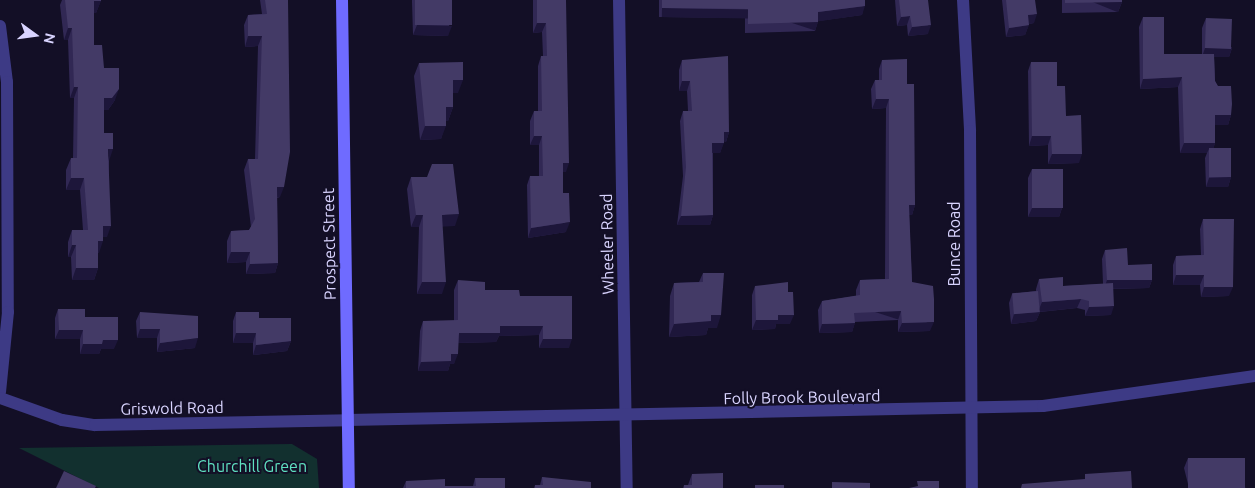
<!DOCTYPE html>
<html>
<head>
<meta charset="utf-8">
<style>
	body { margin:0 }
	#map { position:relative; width:1255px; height:488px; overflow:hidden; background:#130f26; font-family:Ubuntu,sans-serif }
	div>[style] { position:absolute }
	.green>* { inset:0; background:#12302f }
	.minor>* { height:12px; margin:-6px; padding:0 6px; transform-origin:6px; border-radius:6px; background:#3d3a85 }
	.tertiary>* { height:12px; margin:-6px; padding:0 6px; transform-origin:6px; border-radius:6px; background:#3d3a85 }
	.secondary>* { height:12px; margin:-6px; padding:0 6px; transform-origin:6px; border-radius:6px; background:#6f6bff }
	.wall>* { inset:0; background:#312854 }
	.shaded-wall>* { inset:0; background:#1d163a; transform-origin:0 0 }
	.building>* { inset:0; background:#433a66; transform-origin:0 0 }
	span { translate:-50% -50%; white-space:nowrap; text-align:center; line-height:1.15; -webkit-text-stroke:4px #130f26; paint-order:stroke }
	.street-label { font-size:16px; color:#d9d4ff }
	.park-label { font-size:16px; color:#5fe0c0 }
	.north { position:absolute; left:10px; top:10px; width:50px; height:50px; -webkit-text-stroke:4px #130f26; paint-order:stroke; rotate:104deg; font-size:14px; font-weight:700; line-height:20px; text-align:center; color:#d9d4ff }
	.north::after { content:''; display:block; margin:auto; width:18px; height:22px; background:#d9d4ff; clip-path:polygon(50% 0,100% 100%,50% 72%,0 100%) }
</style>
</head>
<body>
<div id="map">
	<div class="green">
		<div style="clip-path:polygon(292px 444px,317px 459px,319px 488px,99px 488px,19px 448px)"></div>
	</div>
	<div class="minor">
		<div style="left:619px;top:0;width:488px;rotate:89.1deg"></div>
		<div style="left:963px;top:0;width:131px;rotate:86.9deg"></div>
		<div style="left:970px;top:131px;width:357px;rotate:89.7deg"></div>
		<div style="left:0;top:26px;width:56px;rotate:82.9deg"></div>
		<div style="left:7px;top:82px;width:230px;rotate:89.8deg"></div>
		<div style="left:8px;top:312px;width:80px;rotate:95.7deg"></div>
		<div style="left:348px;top:420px;width:695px;rotate:-1.15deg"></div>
		<div style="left:1043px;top:406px;width:214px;rotate:-8.1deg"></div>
	</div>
	<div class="tertiary">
		<div style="left:0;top:398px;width:66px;rotate:19.5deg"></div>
		<div style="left:62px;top:420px;width:33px;rotate:9deg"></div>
		<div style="left:95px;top:425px;width:253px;rotate:-1.1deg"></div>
	</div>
	<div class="secondary">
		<div style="left:342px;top:0;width:488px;rotate:89.2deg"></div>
	</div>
	<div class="wall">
		<div style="clip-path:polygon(62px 0,101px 0,96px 13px,94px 13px,94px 45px,104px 68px,115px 100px,108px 110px,104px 110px,104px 133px,109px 161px,107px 237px,103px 237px,98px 253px,98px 268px,94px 280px,72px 280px,71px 257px,68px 257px,68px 242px,72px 230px,83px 230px,80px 190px,66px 190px,66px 170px,71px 158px,73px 158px,74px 98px,70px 98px,68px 40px,64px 40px,60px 5px)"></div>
		<div style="clip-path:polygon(260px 0,288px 0,280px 197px,277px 198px,278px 263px,275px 273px,246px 274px,246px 262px,227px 263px,227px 241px,231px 231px,249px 230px,251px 227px,244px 170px,248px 159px,255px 159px,258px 46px,245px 47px,244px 25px,248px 15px,262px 14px)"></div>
		<div style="clip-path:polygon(412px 0,452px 0,448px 36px,413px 35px,412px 2px)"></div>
		<div style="clip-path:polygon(533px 0,566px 0,566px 172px,563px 172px,563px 193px,566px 232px,528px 238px,527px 185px,530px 176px,539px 176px,539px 145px,530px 145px,530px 121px,534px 111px,538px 111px,538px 66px,541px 56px,543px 56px,542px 32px,533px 33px)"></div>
		<div style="clip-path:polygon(659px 0,865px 0,862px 15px,818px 21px,815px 31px,745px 33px,745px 18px,659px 17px)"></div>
		<div style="clip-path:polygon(895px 0,928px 0,928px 34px,908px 36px,907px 25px,897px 26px)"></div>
		<div style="clip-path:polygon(1002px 0,1035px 0,1034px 23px,1029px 24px,1025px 35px,1006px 37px)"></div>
		<div style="clip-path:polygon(1062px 0,1122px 0,1122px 2px,1118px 12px,1062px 13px)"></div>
		<div style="clip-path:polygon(1143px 17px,1164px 54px,1202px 54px,1202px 28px,1206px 18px,1232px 48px,1229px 57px,1214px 57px,1215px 81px,1231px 115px,1228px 125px,1215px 125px,1215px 143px,1213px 149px,1231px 177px,1228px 187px,1206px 187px,1205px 158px,1207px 153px,1180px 153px,1178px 87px,1140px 89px,1139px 27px)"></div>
		<div style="clip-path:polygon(682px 60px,729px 132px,726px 142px,724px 141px,720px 153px,713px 153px,713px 215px,710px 225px,677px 225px,683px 176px,680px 121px,683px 111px,688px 111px,687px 91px,679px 91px,679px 70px)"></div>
		<div style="clip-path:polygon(882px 60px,907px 84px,915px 205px,912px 215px,909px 215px,912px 282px,930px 331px,898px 332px,898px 320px,855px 322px,852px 332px,819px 333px,818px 310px,822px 301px,856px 296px,856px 290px,860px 280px,885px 279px,886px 108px,872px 109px,871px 89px,875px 80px,879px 80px,879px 69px)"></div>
		<div style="clip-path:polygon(1031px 62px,1057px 86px,1079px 163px,1048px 164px,1048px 145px,1029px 146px,1028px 71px)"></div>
		<div style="clip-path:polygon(419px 63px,458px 93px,453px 93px,453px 107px,448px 121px,446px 121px,441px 139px,420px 140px,414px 76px)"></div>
		<div style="clip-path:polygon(1032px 169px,1062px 208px,1059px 217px,1028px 217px,1028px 178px)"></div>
		<div style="clip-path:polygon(411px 177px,455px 226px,442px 226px,442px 294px,417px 294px,419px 227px,411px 227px,407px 189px)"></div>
		<div style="clip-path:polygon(1203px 219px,1229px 296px,1201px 297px,1200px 285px,1173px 285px,1173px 265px,1176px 256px,1201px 255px,1200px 229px)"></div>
		<div style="clip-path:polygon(1105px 250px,1152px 280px,1149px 288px,1113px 289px,1111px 315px,1085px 316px,1085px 310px,1077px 308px,1040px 312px,1036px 321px,1011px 324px,1009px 303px,1012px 294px,1036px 291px,1036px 289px,1039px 279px,1063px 286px,1103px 284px,1102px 259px)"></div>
		<div style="clip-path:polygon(703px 273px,717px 328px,708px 328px,706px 335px,669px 337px,670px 296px,674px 283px,699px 282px)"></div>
		<div style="clip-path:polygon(458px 280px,485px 290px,520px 296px,569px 348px,539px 348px,539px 335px,499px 336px,496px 342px,458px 343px,454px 364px,450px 364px,448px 371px,418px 371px,420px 331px,423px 321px,454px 321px,454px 290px)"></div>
		<div style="clip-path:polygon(755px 286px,788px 292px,790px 324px,776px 324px,775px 329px,752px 330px,752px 295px)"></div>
		<div style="clip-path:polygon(58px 309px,85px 317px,114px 349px,101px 349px,99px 354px,80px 354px,80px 339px,55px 339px,55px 318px)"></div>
		<div style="clip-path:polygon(140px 312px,195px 348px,157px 352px,157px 338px,137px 338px,136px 321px)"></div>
		<div style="clip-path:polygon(236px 312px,259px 318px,291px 341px,287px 351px,253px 355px,253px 343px,233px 343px,233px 321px)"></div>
		<div style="clip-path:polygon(1188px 458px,1246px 488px,1189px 488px,1184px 468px)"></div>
		<div style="clip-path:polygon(692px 474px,723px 488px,683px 488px,684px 485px,688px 485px)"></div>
		<div style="clip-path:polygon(542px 477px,591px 488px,534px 488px,535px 485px,540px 485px)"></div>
		<div style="clip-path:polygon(475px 478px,505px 488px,403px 488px,406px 481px,445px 486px,473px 486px)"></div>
	</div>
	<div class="shaded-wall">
		<div style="clip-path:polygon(94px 1px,101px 1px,96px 13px,89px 13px)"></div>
		<div style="left:1122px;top:2px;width:11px;height:57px;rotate:112deg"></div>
		<div style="clip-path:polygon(865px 6px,862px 15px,814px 22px,818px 12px)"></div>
		<div style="left:662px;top:8px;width:86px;height:9px;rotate:1deg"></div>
		<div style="clip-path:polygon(1037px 14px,1034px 23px,1024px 25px,1028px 15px)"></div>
		<div style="clip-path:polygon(910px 16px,907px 25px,897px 26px,901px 17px)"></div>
		<div style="left:818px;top:22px;width:9px;height:70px;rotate:108deg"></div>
		<div style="clip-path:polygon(537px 23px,546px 23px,542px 32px,533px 33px)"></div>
		<div style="clip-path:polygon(417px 25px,452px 26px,448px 36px,413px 35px)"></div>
		<div style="clip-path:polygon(931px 25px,928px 34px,908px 36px,912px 27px)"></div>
		<div style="clip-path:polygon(1029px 25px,1025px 35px,1006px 37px,1009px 28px)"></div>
		<div style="clip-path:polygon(68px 28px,72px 28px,68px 40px,64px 40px)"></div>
		<div style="clip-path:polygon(248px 36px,262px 36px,258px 46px,245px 47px)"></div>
		<div style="clip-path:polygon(1205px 48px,1232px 48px,1229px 57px,1202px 57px)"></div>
		<div style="clip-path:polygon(1182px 77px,1178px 87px,1140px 89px,1143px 79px)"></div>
		<div style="clip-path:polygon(453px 80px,463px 80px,458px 93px,448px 93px)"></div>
		<div style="clip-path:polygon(682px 81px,690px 81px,687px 91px,679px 91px)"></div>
		<div style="clip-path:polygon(74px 87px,78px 87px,74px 98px,70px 98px)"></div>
		<div style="clip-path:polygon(119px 89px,115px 100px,108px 110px,100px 110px,104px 98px)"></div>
		<div style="clip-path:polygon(876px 99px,889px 99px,886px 108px,872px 109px)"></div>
		<div style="clip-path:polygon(446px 107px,453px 107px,448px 121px,441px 121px)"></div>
		<div style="clip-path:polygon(1215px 115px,1231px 115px,1228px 125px,1211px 125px)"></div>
		<div style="clip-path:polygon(425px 126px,446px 126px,441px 139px,420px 140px)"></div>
		<div style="clip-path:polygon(724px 132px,729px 132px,726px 142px,721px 141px)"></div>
		<div style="clip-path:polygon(534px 136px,542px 136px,539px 145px,530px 145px)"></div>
		<div style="clip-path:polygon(1032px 136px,1051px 136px,1048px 145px,1029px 146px)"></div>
		<div style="clip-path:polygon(712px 143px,724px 143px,720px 153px,709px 153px)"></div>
		<div style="clip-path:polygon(1184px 143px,1215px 143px,1212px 153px,1209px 149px,1207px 153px,1180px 153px)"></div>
		<div style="clip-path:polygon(108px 149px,113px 149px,109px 161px)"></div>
		<div style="clip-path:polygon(1052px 154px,1082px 154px,1079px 163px,1048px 164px)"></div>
		<div style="clip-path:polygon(563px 163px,569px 163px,566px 172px,559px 172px)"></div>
		<div style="clip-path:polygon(1231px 177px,1228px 187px,1206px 187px,1209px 178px)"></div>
		<div style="clip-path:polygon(71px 178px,84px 178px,80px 190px,66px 190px)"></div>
		<div style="clip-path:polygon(277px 187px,284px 187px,280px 197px,273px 198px)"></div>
		<div style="clip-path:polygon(909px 205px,915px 205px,912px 215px,906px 215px)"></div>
		<div style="clip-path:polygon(1032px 208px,1062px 208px,1059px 217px,1028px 217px)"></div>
		<div style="clip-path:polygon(459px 214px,455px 226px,437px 227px,442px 215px)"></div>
		<div style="clip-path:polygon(416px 215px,423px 215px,419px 227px,411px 227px)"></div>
		<div style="clip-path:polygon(713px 215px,710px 225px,677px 225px,681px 216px)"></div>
		<div style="clip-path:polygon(570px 222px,566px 232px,528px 238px,531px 228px)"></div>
		<div style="clip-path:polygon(103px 226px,111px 226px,107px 237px,98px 237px)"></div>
		<div style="clip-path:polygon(98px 241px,103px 241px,99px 253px,94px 253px)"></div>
		<div style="clip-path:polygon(72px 245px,76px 245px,71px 257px,68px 257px)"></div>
		<div style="clip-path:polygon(231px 252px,250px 252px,246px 262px,227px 263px)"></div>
		<div style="clip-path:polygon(278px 263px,275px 273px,246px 274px,250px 264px)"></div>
		<div style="clip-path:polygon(76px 268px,98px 268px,94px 280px,72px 280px)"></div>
		<div style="clip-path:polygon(1176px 275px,1204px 275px,1200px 285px,1173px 285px)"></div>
		<div style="clip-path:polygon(1107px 280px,1152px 280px,1149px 288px,1104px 289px)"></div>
		<div style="clip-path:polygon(422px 282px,446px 282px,442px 294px,417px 294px)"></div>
		<div style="clip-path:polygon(1204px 287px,1233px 287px,1229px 296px,1201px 297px)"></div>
		<div style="clip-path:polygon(1081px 299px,1077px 308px,1038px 312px,1042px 302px)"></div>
		<div style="clip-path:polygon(1114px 306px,1111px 315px,1085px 316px,1089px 307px)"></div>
		<div style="left:901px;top:311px;width:9px;height:47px;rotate:108deg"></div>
		<div style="clip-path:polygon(1040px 312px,1036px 321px,1011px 324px,1014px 314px)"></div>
		<div style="clip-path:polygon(711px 315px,721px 315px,717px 328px,708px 328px,706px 335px,669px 337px,674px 324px)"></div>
		<div style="clip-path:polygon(778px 315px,794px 315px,790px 324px,776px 324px,775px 329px,752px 330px,756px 320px)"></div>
		<div style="clip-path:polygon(934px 322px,930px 331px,898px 332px,902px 323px)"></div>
		<div style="clip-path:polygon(855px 323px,852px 332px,819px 333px,822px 324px)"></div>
		<div style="clip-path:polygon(500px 326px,543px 326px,539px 335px,499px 336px,496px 342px,455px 343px,459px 333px)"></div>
		<div style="clip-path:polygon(140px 329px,160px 329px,157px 338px,137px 338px)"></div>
		<div style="clip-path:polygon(59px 330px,83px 330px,80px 339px,55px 339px)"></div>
		<div style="clip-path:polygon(236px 333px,256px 333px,253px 343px,233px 343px)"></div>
		<div style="clip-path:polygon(198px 338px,195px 348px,157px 352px,160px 343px)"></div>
		<div style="clip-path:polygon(543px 339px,572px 339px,569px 348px,539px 348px)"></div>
		<div style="clip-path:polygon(103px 340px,118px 340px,114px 349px,101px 349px,99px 354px,80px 354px,83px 344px)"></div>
		<div style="clip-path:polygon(291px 341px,287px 351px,253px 355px,256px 345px)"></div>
		<div style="clip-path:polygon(451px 354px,458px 354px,454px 364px,450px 364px,448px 371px,418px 371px,421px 362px)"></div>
	</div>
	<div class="building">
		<div style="clip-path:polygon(65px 0,101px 0,101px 1px,94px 1px,94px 45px,102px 45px,104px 68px,119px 68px,119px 89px,112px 98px,104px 98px,104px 133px,113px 133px,113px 149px,108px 149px,111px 226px,103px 226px,103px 241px,98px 241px,98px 268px,76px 268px,76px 245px,72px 245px,72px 230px,88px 230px,84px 178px,71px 178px,71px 158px,77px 158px,78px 87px,74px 87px,72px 28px,68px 28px)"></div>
		<div style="clip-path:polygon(265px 0,288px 0,290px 152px,284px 187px,277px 187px,278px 263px,250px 264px,250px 252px,231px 252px,231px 231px,249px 230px,255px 219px,248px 159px,258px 159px,262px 36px,248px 36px,248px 15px,267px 14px)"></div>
		<div style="left:415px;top:0;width:37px;height:25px"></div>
		<div style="clip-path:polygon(537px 0,566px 0,569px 163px,563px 163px,563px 193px,569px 193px,570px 222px,531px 228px,530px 176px,543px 176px,542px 136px,534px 136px,534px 111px,542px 111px,541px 56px,547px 56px,546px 23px,537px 23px)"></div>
		<div style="clip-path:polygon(662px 0,865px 0,865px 6px,818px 12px,818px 22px,748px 24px,748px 9px,662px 8px)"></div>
		<div style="clip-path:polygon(899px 0,928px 0,931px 25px,912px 27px,910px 16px,901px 17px)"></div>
		<div style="clip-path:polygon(1006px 0,1035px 0,1037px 14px,1028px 15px,1029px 25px,1009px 28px)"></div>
		<div style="clip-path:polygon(1065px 0,1122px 0,1122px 2px,1065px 3px)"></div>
		<div style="clip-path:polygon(1143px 17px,1164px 17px,1164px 54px,1214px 54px,1215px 81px,1218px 86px,1231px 86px,1232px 104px,1231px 115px,1215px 115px,1215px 143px,1184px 143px,1182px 77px,1143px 79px)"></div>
		<div style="left:1206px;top:18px;width:26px;height:30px;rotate:2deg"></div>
		<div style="clip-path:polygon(728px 56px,729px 132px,724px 132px,724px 143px,712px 143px,713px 215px,681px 216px,686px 167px,683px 111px,692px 111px,690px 81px,682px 81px,682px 60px)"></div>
		<div style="clip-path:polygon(907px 59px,907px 84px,914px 84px,915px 205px,909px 205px,912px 282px,933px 286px,934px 299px,934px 322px,902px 323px,901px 311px,854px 313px,855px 323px,822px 324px,822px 301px,860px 295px,860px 280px,889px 279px,889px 99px,876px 99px,875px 80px,882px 80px,882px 60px)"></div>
		<div style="clip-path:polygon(463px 62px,463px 80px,453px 80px,453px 107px,446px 107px,446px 126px,425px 126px,419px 63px)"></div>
		<div style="clip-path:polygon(1031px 62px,1057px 62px,1057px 86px,1065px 86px,1066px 116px,1081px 115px,1082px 154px,1052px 154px,1051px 136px,1032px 136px)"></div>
		<div style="left:1231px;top:148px;width:29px;height:22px;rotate:90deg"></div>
		<div style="clip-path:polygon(432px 164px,453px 164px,459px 214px,442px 215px,446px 282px,422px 282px,423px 215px,416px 215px,411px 177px,427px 177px)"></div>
		<div style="left:1032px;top:169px;width:31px;height:39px"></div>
		<div style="clip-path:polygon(1203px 219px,1234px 219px,1233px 287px,1204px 287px,1204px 275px,1176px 275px,1176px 256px,1204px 255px)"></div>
		<div style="clip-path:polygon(1127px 248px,1128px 265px,1152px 264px,1152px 280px,1107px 280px,1105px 250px)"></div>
		<div style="clip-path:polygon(703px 273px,724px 273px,721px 315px,711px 315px,711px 321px,674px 324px,674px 283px,703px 282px)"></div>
		<div style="clip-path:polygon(1063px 277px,1063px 286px,1113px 283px,1114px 306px,1089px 307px,1089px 301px,1081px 299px,1042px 302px,1039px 279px)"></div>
		<div style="clip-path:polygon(458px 280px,485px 282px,485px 290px,519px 290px,520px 296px,572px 296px,572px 339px,543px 339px,543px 326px,500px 326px,500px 333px,459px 333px,458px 354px,451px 354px,451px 361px,421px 362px,423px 321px,458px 320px)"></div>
		<div style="clip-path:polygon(788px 282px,788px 292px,793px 292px,794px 315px,778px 315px,778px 320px,756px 320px,755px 286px)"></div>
		<div style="left:1038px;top:291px;width:21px;height:26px;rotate:85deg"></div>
		<div style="clip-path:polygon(58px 309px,85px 309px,85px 317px,118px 317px,118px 340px,103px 340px,102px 344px,83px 344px,83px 330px,59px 330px)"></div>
		<div style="clip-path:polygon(140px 312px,198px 316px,198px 338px,160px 343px,160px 329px,140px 329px)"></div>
		<div style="clip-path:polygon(236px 312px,259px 312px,259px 318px,291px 318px,291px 341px,256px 345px,256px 333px,236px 333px)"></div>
		<div style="left:1188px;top:458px;width:57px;height:31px"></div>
		<div style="clip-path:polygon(64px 471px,96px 486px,95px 488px,56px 488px)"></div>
		<div style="clip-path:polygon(1131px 471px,1132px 488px,1021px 488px,1022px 484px,1085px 479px,1085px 474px)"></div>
		<div style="clip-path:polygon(723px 473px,723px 488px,684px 488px,684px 485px,692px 485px,692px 474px)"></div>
		<div style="clip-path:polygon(542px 477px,591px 482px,591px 488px,535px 488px,535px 485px,543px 485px)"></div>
		<div style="clip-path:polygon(475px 478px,505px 478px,505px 488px,406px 488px,406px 481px,445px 479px,445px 486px,476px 486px)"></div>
		<div style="clip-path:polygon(917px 481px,939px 481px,939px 488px,909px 488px,918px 486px)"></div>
		<div style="clip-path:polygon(832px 482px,870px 483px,870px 488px,832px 488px)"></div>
		<div style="left:755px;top:485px;width:29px;height:3px"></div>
	</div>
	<div class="street-label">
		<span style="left:329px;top:244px;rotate:-91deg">Prospect Street</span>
		<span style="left:607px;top:244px;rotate:-91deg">Wheeler Road</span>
		<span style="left:954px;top:244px;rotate:-90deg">Bunce Road</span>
		<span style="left:802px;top:397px;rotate:-1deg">Folly Brook Boulevard</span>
		<span style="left:172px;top:408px;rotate:-1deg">Griswold Road</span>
	</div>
	<div class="park-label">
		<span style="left:252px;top:466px">Churchill Green</span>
	</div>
	<div class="north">N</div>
</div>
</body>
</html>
